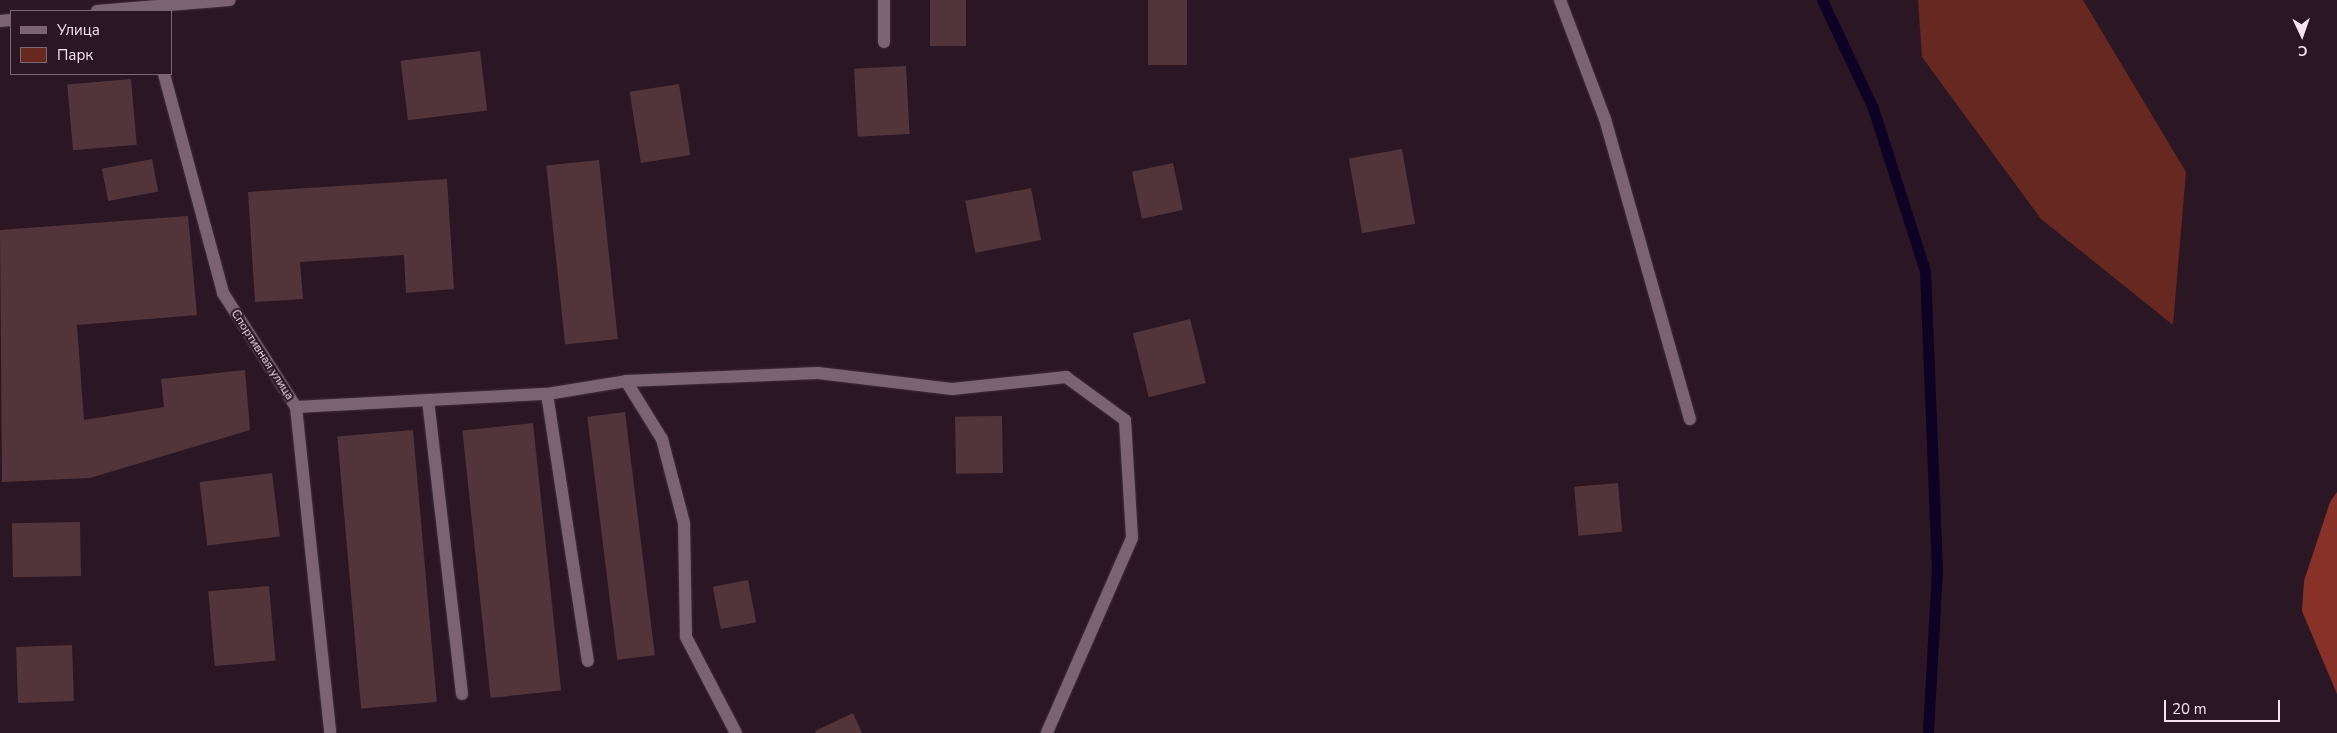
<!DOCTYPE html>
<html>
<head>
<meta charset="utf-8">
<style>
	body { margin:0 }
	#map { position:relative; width:2337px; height:733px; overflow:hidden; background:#2b1624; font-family:"Nunito Sans",sans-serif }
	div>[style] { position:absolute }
	.green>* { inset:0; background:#672822 }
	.forest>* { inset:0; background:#883129 }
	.stream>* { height:11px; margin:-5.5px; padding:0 5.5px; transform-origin:5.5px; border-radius:5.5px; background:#0d0124 }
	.building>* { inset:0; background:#51353b; transform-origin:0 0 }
	.roads { filter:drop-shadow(0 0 1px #3f303a) drop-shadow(0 0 1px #3f303a) }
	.service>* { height:12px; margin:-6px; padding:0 6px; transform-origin:6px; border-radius:6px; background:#7c6373 }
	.minor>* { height:12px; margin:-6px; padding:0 6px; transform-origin:6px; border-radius:6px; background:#7c6373 }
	span { translate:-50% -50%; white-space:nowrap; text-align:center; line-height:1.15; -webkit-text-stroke:4.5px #2b1624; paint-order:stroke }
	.street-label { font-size:12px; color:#f4e4ee }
	.legend { position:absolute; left:10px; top:10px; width:162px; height:65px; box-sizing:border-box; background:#2b1624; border:1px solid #7b6875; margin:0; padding:6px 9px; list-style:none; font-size:15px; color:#f4e4ee }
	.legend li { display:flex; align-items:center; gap:10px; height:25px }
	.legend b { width:25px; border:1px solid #7b6875 }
	.north { position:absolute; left:2277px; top:10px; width:50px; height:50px; -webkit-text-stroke:4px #2b1624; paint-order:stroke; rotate:177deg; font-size:14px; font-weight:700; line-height:20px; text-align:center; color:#f4e4ee }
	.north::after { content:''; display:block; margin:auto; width:18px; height:22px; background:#f4e4ee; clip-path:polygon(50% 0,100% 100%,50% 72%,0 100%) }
	.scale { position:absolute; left:2164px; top:700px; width:116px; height:22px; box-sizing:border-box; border:2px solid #f4e4ee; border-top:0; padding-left:6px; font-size:15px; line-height:18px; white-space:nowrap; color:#f4e4ee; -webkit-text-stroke:4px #2b1624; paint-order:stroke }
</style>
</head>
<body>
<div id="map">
	<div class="green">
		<div style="clip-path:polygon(1918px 0,2083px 0,2186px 172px,2173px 325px,2041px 219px,1922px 57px)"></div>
	</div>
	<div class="forest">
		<div style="clip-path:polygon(2337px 492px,2337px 694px,2302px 611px,2304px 581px,2330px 502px)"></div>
	</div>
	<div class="stream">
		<div style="left:1822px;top:0;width:119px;rotate:64.7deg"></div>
		<div style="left:1873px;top:108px;width:171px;rotate:72.3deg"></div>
		<div style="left:1925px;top:271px;width:299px;rotate:87.7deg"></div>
		<div style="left:1937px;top:570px;width:163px;rotate:93.2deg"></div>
	</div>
	<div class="building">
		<div style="left:930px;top:0;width:36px;height:46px"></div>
		<div style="left:1148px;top:0;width:39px;height:65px"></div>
		<div style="left:480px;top:51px;width:60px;height:80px;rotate:83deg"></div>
		<div style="left:906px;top:66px;width:68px;height:52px;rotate:87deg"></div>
		<div style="left:131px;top:79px;width:66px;height:64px;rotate:85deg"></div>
		<div style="left:679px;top:84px;width:72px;height:50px;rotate:81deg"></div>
		<div style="left:1402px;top:149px;width:76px;height:54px;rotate:80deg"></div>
		<div style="left:152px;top:159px;width:33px;height:51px;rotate:79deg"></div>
		<div style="left:599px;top:160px;width:180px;height:53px;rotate:84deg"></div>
		<div style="left:1173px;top:163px;width:48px;height:42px;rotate:78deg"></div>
		<div style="clip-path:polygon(447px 179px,454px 289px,406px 293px,404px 255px,300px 262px,303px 299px,255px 302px,248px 192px)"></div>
		<div style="left:1031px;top:188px;width:53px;height:67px;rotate:79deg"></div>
		<div style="clip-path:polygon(188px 216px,197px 315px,77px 325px,84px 420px,164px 407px,161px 379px,245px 370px,250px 430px,90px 478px,2px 482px,0 230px)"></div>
		<div style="left:1190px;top:319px;width:66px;height:59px;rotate:76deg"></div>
		<div style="left:625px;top:412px;width:245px;height:38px;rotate:83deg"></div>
		<div style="left:1002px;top:416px;width:57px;height:47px;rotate:89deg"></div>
		<div style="left:533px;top:423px;width:269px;height:71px;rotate:84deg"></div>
		<div style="left:413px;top:430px;width:273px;height:76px;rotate:85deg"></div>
		<div style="left:272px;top:473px;width:64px;height:73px;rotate:83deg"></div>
		<div style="left:1618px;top:483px;width:49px;height:44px;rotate:85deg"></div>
		<div style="left:80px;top:522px;width:54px;height:68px;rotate:89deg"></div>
		<div style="left:748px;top:580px;width:43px;height:36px;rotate:79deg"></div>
		<div style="left:269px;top:586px;width:75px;height:61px;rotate:85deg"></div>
		<div style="left:72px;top:645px;width:56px;height:56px;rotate:88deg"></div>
		<div style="clip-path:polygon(853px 713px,862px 733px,816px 733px,815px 731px)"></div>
	</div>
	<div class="roads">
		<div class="service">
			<div style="left:1560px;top:0;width:127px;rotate:69.3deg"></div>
			<div style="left:1605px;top:119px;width:312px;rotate:74.2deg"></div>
			<div style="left:884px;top:42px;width:42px;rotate:-90deg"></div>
			<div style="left:164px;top:74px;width:227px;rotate:74.9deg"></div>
			<div style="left:223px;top:293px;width:135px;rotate:57.4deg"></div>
			<div style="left:296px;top:407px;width:328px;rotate:84deg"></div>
			<div style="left:626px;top:381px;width:68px;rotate:58.2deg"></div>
			<div style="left:662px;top:439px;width:87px;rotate:75.3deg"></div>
			<div style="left:684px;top:523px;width:114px;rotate:89deg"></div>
			<div style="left:686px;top:637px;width:108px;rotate:62.5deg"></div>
			<div style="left:547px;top:394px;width:270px;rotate:81.3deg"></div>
			<div style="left:428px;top:400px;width:296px;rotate:83.4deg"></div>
			<div style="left:296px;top:407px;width:251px;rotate:-3deg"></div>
			<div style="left:547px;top:394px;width:80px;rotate:-9.3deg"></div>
			<div style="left:626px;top:381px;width:192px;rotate:-2.4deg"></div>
			<div style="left:818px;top:373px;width:135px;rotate:6.8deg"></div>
			<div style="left:952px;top:389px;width:115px;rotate:-6deg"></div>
			<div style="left:1066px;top:377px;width:73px;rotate:36.1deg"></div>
			<div style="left:1125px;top:420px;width:118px;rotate:86.6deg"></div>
			<div style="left:1132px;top:538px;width:213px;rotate:113.6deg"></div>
		</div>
		<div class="minor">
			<div style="left:97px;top:11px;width:133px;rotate:-4.7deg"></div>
			<div style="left:0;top:21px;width:11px;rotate:-5deg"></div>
		</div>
	</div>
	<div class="street-label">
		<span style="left:262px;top:355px;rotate:57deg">Спортивная улица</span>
	</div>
	<ul class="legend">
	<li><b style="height:6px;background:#7c6373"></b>Улица</li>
	<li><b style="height:14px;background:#672822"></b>Парк</li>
	</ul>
	<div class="north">С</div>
	<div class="scale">20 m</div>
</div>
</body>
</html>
